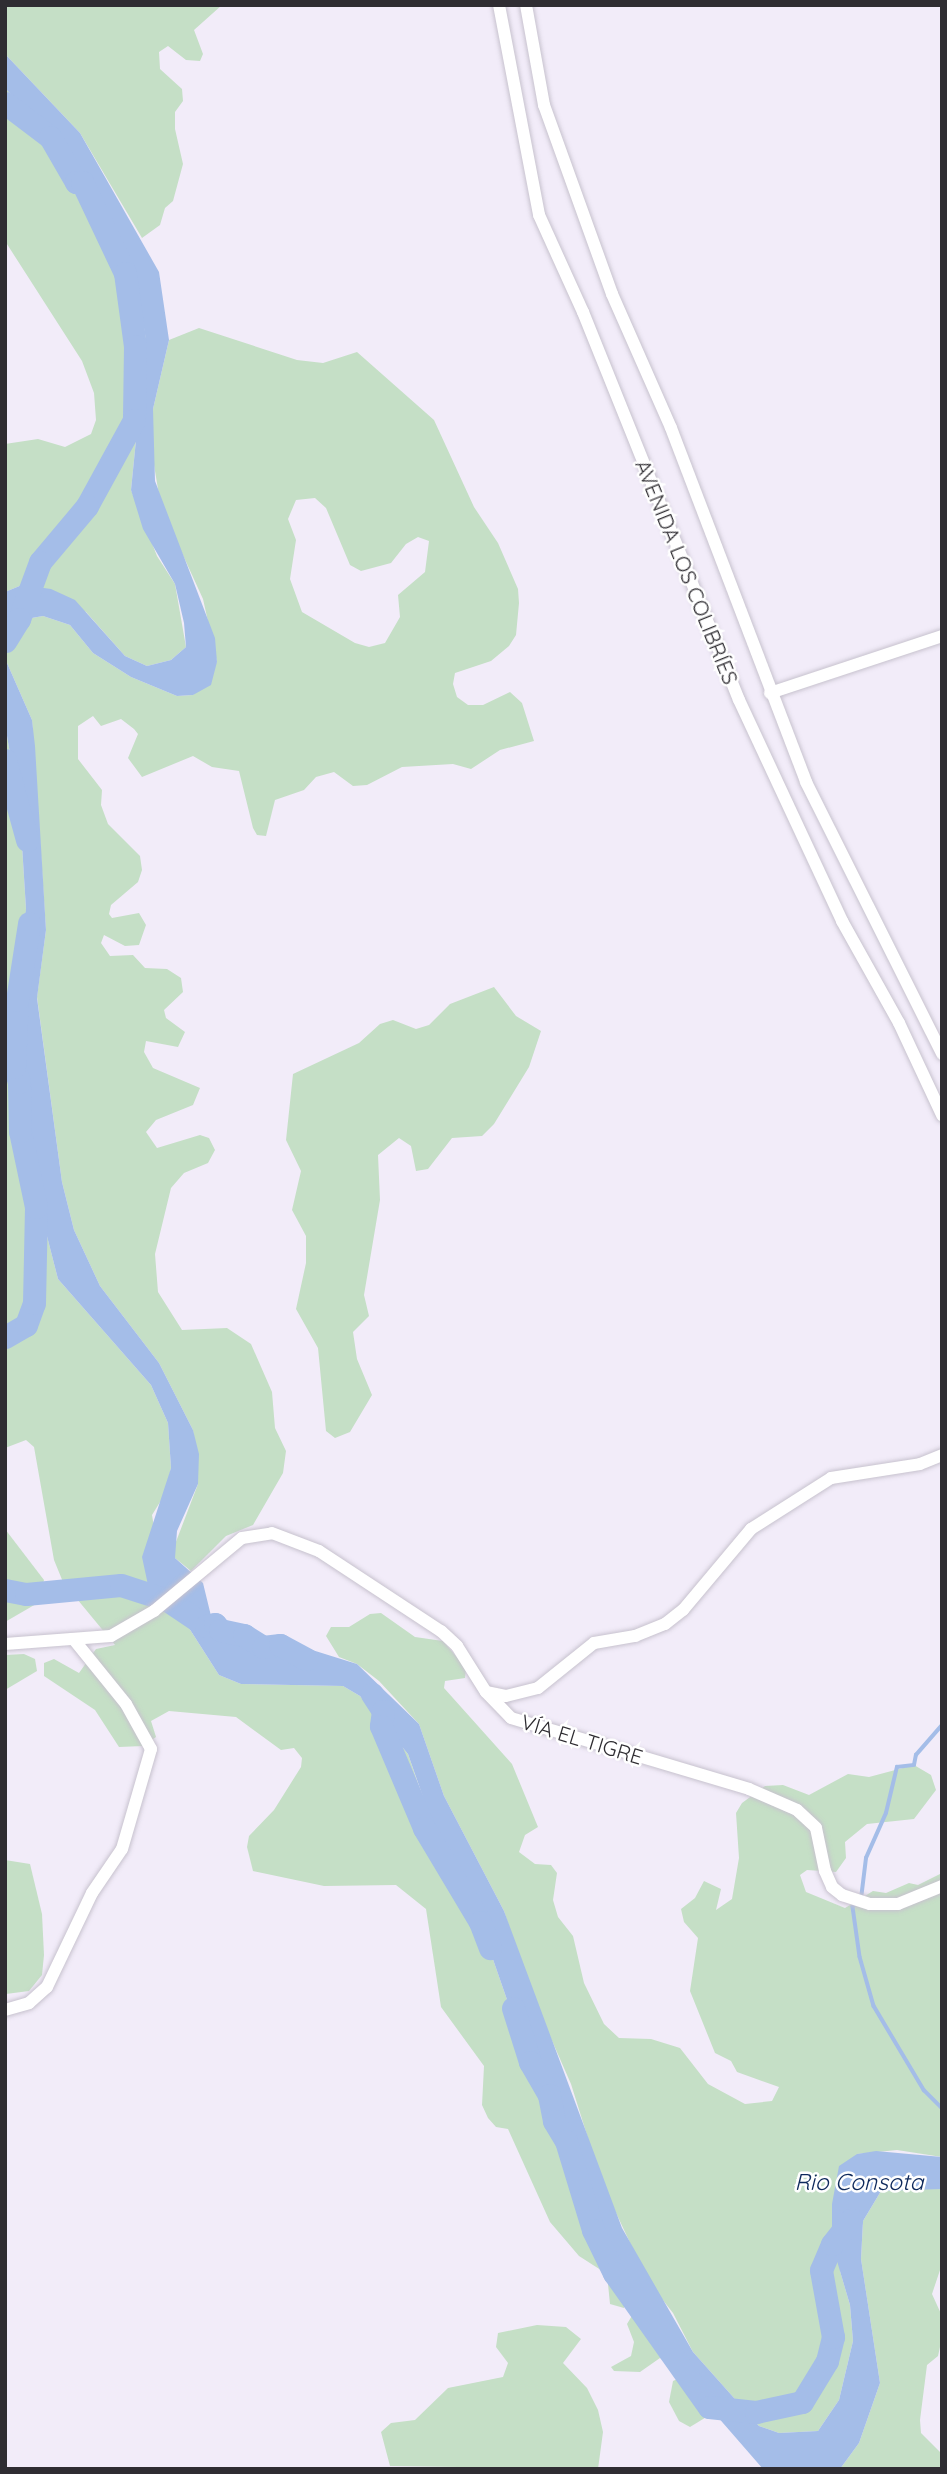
<!DOCTYPE html>
<html>
<head>
<meta charset="utf-8">
<style>
	body { margin:0 }
	#map { position:relative; width:947px; height:2474px; overflow:hidden; background:#f2ecf9; font-family:Quicksand,sans-serif }
	div>[style] { position:absolute }
	.green>* { inset:0; background:#c5dfc6 }
	.water>* { inset:0; background:#a4bde8 }
	.stream>* { height:3.5px; margin:-1.75px; padding:0 1.75px; transform-origin:1.75px; border-radius:1.75px; background:#a4bde8 }
	.river>* { height:23px; margin:-11.5px; padding:0 11.5px; transform-origin:11.5px; border-radius:11.5px; background:#a4bde8 }
	.roads { filter:drop-shadow(0 0 2px #c7c2ce) drop-shadow(0 0 2px #c7c2ce) }
	.street>* { height:12px; margin:-6px; padding:0 6px; transform-origin:6px; border-radius:6px; background:#fff }
	span { translate:-50% -50%; white-space:nowrap; text-align:center; line-height:1.15; -webkit-text-stroke:5px #fff; paint-order:stroke }
	.street-label { font-size:21px; color:#2f2d32 }
	.water-label { font-size:23px; color:#0e295c; font-style:italic }
	.frame { position:absolute; inset:0; border:7px solid #2f2d32; pointer-events:none }
</style>
</head>
<body>
<div id="map">
	<div class="green">
		<div style="clip-path:polygon(5px 5px,222px 5px,194px 30px,203px 54px,200px 61px,186px 60px,168px 46px,159px 52px,160px 69px,182px 89px,183px 101px,175px 112px,175px 129px,183px 164px,173px 201px,165px 208px,160px 225px,142px 238px,80px 133px,5px 54px)"></div>
		<div style="clip-path:polygon(5px 88px,50px 137px,82px 182px,135px 274px,146px 340px,131px 490px,157px 556px,175px 584px,186px 647px,171px 660px,147px 666px,125px 656px,86px 612px,22px 585px,5px 592px,5px 444px,38px 439px,65px 447px,91px 434px,96px 420px,94px 393px,82px 361px,5px 241px)"></div>
		<div style="clip-path:polygon(evenodd,199px 328px,297px 360px,323px 363px,357px 352px,434px 420px,474px 507px,498px 543px,518px 589px,519px 603px,516px 635px,509px 646px,491px 661px,455px 673px,453px 684px,457px 697px,468px 705px,483px 705px,510px 692px,522px 703px,534px 741px,500px 750px,471px 769px,453px 764px,402px 767px,367px 785px,353px 786px,334px 772px,316px 777px,304px 790px,275px 800px,266px 836px,257px 835px,253px 828px,239px 771px,212px 767px,193px 756px,142px 777px,128px 758px,138px 734px,134px 729px,121px 719px,101px 726px,93px 716px,78px 726px,78px 759px,102px 790px,101px 805px,108px 824px,140px 856px,142px 870px,138px 882px,111px 905px,109px 914px,112px 918px,139px 913px,146px 925px,139px 945px,125px 946px,104px 935px,101px 943px,110px 956px,133px 955px,145px 968px,167px 969px,181px 978px,183px 992px,164px 1010px,166px 1018px,185px 1032px,178px 1047px,146px 1041px,144px 1052px,153px 1068px,200px 1088px,193px 1105px,156px 1120px,146px 1132px,157px 1148px,200px 1135px,209px 1138px,215px 1150px,208px 1163px,184px 1173px,171px 1188px,155px 1254px,158px 1292px,182px 1330px,227px 1328px,251px 1344px,272px 1392px,275px 1428px,286px 1451px,283px 1473px,253px 1525px,226px 1536px,191px 1571px,175px 1558px,174px 1547px,198px 1484px,193px 1430px,159px 1363px,100px 1286px,74px 1230px,62px 1182px,37px 997px,46px 930px,32px 720px,7px 663px,6px 641px,9px 622px,43px 616px,70px 625px,93px 653px,131px 677px,177px 696px,193px 695px,217px 662px,203px 599px,161px 507px,152px 453px,153px 409px,169px 340px,199px 328px,315px 498px,326px 508px,350px 565px,361px 571px,391px 563px,406px 544px,418px 537px,429px 541px,425px 572px,398px 595px,400px 617px,385px 643px,369px 647px,355px 643px,302px 612px,290px 579px,296px 540px,288px 519px,296px 500px,315px 498px)"></div>
		<div style="clip-path:polygon(5px 724px,20px 813px,26px 909px,20px 1131px,58px 1279px,151px 1385px,168px 1423px,171px 1468px,165px 1494px,152px 1515px,168px 1611px,189px 1628px,219px 1675px,241px 1684px,343px 1686px,360px 1696px,408px 1754px,443px 1857px,480px 1922px,520px 2037px,540px 2073px,587px 2208px,627px 2296px,624px 2308px,610px 2304px,607px 2274px,579px 2256px,550px 2222px,508px 2129px,496px 2127px,488px 2118px,482px 2105px,484px 2066px,441px 2007px,426px 1909px,396px 1885px,324px 1886px,253px 1871px,247px 1847px,249px 1836px,274px 1810px,301px 1767px,302px 1758px,294px 1748px,281px 1750px,236px 1717px,169px 1711px,151px 1721px,156px 1737px,143px 1746px,119px 1747px,95px 1710px,44px 1676px,44px 1663px,54px 1659px,79px 1673px,96px 1649px,115px 1645px,63px 1582px,54px 1560px,34px 1447px,26px 1440px,5px 1448px)"></div>
		<div style="clip-path:polygon(494px 987px,516px 1016px,541px 1031px,529px 1067px,494px 1124px,482px 1136px,452px 1138px,428px 1169px,416px 1171px,411px 1146px,399px 1138px,378px 1155px,380px 1200px,364px 1295px,369px 1316px,353px 1332px,357px 1359px,372px 1395px,350px 1432px,335px 1438px,326px 1431px,318px 1348px,296px 1309px,306px 1263px,306px 1236px,292px 1210px,301px 1171px,286px 1140px,293px 1074px,359px 1043px,380px 1024px,393px 1020px,416px 1029px,429px 1025px,450px 1004px)"></div>
		<div style="clip-path:polygon(5px 1529px,44px 1580px,36px 1604px,5px 1622px)"></div>
		<div style="clip-path:polygon(381px 1613px,415px 1637px,443px 1641px,466px 1668px,465px 1678px,445px 1681px,444px 1688px,512px 1764px,538px 1827px,525px 1835px,519px 1852px,535px 1864px,551px 1865px,557px 1873px,553px 1900px,558px 1917px,573px 1936px,584px 1983px,604px 2024px,619px 2038px,651px 2039px,680px 2048px,708px 2084px,745px 2104px,772px 2101px,779px 2087px,737px 2072px,731px 2061px,715px 2053px,690px 1991px,698px 1938px,684px 1922px,681px 1909px,695px 1898px,704px 1881px,721px 1889px,716px 1910px,732px 1899px,739px 1858px,736px 1813px,742px 1803px,765px 1786px,783px 1785px,809px 1795px,848px 1774px,869px 1777px,914px 1765px,931px 1775px,936px 1790px,914px 1819px,867px 1824px,845px 1842px,846px 1858px,836px 1872px,807px 1870px,800px 1875px,806px 1892px,845px 1908px,873px 1891px,886px 1893px,909px 1883px,918px 1885px,942px 1873px,942px 2157px,897px 2150px,857px 2154px,840px 2271px,850px 2305px,853px 2341px,839px 2400px,818px 2431px,779px 2433px,759px 2426px,693px 2352px,673px 2313px,648px 2281px,602px 2183px,571px 2084px,532px 1995px,504px 1911px,444px 1796px,419px 1724px,379px 1681px,357px 1664px,339px 1657px,326px 1636px,331px 1627px,349px 1627px,370px 1614px)"></div>
		<div style="clip-path:polygon(24px 1654px,35px 1659px,37px 1671px,5px 1690px,5px 1655px)"></div>
		<div style="clip-path:polygon(5px 1860px,30px 1864px,42px 1914px,44px 1955px,42px 1975px,29px 1991px,6px 1994px)"></div>
		<div style="clip-path:polygon(935px 2187px,942px 2189px,942px 2264px,932px 2294px,942px 2316px,942px 2338px,938px 2356px,927px 2365px,920px 2420px,921px 2433px,942px 2454px,942px 2469px,840px 2469px,859px 2443px,880px 2383px,861px 2259px,863px 2221px,881px 2191px)"></div>
		<div style="clip-path:polygon(636px 2309px,647px 2325px,679px 2364px,670px 2365px,660px 2358px,640px 2372px,614px 2371px,611px 2367px,631px 2356px,634px 2342px,627px 2324px)"></div>
		<div style="clip-path:polygon(537px 2325px,566px 2327px,581px 2339px,563px 2363px,587px 2388px,598px 2410px,603px 2432px,598px 2469px,390px 2466px,381px 2432px,391px 2423px,415px 2420px,448px 2388px,503px 2377px,508px 2363px,496px 2347px,498px 2333px)"></div>
		<div style="clip-path:polygon(686px 2375px,709px 2407px,708px 2416px,690px 2427px,679px 2421px,669px 2402px,673px 2381px)"></div>
	</div>
	<div class="water">
		<div style="clip-path:polygon(5px 54px,80px 133px,159px 272px,169px 340px,153px 409px,155px 481px,215px 638px,217px 662px,211px 685px,193px 695px,177px 696px,131px 677px,93px 653px,70px 625px,43px 616px,9px 622px,6px 641px,7px 663px,32px 720px,35px 746px,46px 930px,37px 998px,62px 1182px,74px 1230px,100px 1286px,159px 1363px,193px 1430px,199px 1454px,198px 1484px,177px 1531px,175px 1558px,203px 1583px,212px 1620px,234px 1643px,253px 1648px,293px 1644px,357px 1664px,419px 1724px,444px 1796px,504px 1911px,622px 2228px,693px 2352px,759px 2426px,779px 2433px,818px 2431px,839px 2400px,853px 2341px,850px 2305px,832px 2244px,832px 2204px,839px 2166px,857px 2154px,876px 2151px,942px 2157px,942px 2189px,881px 2191px,863px 2221px,861px 2259px,880px 2383px,859px 2443px,840px 2469px,763px 2469px,703px 2400px,624px 2293px,587px 2208px,540px 2073px,520px 2037px,480px 1922px,444px 1857px,408px 1754px,360px 1696px,343px 1686px,241px 1684px,219px 1675px,189px 1628px,168px 1611px,148px 1585px,142px 1557px,171px 1468px,168px 1423px,151px 1385px,58px 1279px,20px 1131px,15px 1020px,26px 909px,20px 813px,5px 724px,5px 592px,22px 585px,51px 589px,75px 600px,125px 656px,147px 666px,171px 660px,186px 647px,184px 623px,175px 584px,143px 529px,131px 490px,146px 340px,135px 274px,82px 182px,50px 137px,5px 88px)"></div>
	</div>
	<div class="stream">
		<div style="left:861px;top:1899px;width:41px;rotate:-83deg"></div>
		<div style="left:866px;top:1858px;width:49px;rotate:-66deg"></div>
		<div style="left:886px;top:1813px;width:47px;rotate:-76.6deg"></div>
		<div style="left:897px;top:1767px;width:17px;rotate:-7deg"></div>
		<div style="left:914px;top:1765px;width:10px;rotate:-79deg"></div>
		<div style="left:916px;top:1755px;width:40px;rotate:-49deg"></div>
		<div style="left:856px;top:1904px;width:4px;rotate:135deg"></div>
		<div style="left:853px;top:1907px;width:50px;rotate:82deg"></div>
		<div style="left:860px;top:1957px;width:51px;rotate:74.1deg"></div>
		<div style="left:874px;top:2006px;width:98px;rotate:59.2deg"></div>
		<div style="left:924px;top:2090px;width:25px;rotate:45deg"></div>
	</div>
	<div class="river">
		<div style="left:5px;top:103px;width:56px;rotate:37.1deg"></div>
		<div style="left:50px;top:137px;width:52px;rotate:60deg"></div>
		<div style="left:76px;top:182px;width:6px"></div>
		<div style="left:82px;top:182px;width:101px;rotate:64.7deg"></div>
		<div style="left:125px;top:273px;width:74px;rotate:82.2deg"></div>
		<div style="left:135px;top:346px;width:74px;rotate:90.8deg"></div>
		<div style="left:134px;top:420px;width:98px;rotate:118.7deg"></div>
		<div style="left:87px;top:506px;width:73px;rotate:130deg"></div>
		<div style="left:40px;top:562px;width:61px;rotate:110.2deg"></div>
		<div style="left:19px;top:619px;width:26px;rotate:122deg"></div>
		<div style="left:5px;top:760px;width:83px;rotate:74.6deg"></div>
		<div style="left:5px;top:1337px;width:24px;rotate:-30deg"></div>
		<div style="left:26px;top:1325px;width:23px;rotate:-70deg"></div>
		<div style="left:34px;top:1303px;width:96px;rotate:-88.8deg"></div>
		<div style="left:36px;top:1207px;width:78px;rotate:-101.9deg"></div>
		<div style="left:20px;top:1131px;width:49px;rotate:-91.2deg"></div>
		<div style="left:19px;top:1082px;width:16px;rotate:-108deg"></div>
		<div style="left:14px;top:1067px;width:67px;rotate:-87.4deg"></div>
		<div style="left:17px;top:1000px;width:78px;rotate:-81.1deg"></div>
		<div style="left:5px;top:1590px;width:21px;rotate:11deg"></div>
		<div style="left:26px;top:1594px;width:95px;rotate:-5.4deg"></div>
		<div style="left:121px;top:1585px;width:48px;rotate:18.1deg"></div>
		<div style="left:167px;top:1600px;width:47px;rotate:33.7deg"></div>
		<div style="left:206px;top:1626px;width:9px;rotate:-13deg"></div>
		<div style="left:215px;top:1624px;width:8px;rotate:50deg"></div>
		<div style="left:220px;top:1630px;width:25px;rotate:12deg"></div>
		<div style="left:244px;top:1635px;width:22px;rotate:32deg"></div>
		<div style="left:263px;top:1647px;width:17px;rotate:-7deg"></div>
		<div style="left:280px;top:1645px;width:30px;rotate:28deg"></div>
		<div style="left:372px;top:1694px;width:20px;rotate:57deg"></div>
		<div style="left:383px;top:1711px;width:15px;rotate:98deg"></div>
		<div style="left:381px;top:1726px;width:111px;rotate:67.1deg"></div>
		<div style="left:424px;top:1828px;width:109px;rotate:59.2deg"></div>
		<div style="left:480px;top:1922px;width:28px;rotate:69deg"></div>
		<div style="left:513px;top:2008px;width:57px;rotate:72.5deg"></div>
		<div style="left:530px;top:2062px;width:38px;rotate:60deg"></div>
		<div style="left:549px;top:2095px;width:26px;rotate:79deg"></div>
		<div style="left:554px;top:2121px;width:23px;rotate:59deg"></div>
		<div style="left:566px;top:2141px;width:93px;rotate:73.1deg"></div>
		<div style="left:593px;top:2230px;width:48px;rotate:64deg"></div>
		<div style="left:614px;top:2273px;width:164px;rotate:54.7deg"></div>
		<div style="left:709px;top:2407px;width:47px;rotate:6.1deg"></div>
		<div style="left:756px;top:2412px;width:47px;rotate:-12.3deg"></div>
		<div style="left:802px;top:2402px;width:48px;rotate:-58.6deg"></div>
		<div style="left:827px;top:2361px;width:25px;rotate:-76deg"></div>
		<div style="left:833px;top:2337px;width:68px;rotate:-100.2deg"></div>
		<div style="left:821px;top:2270px;width:28px;rotate:-67deg"></div>
		<div style="left:832px;top:2244px;width:31px;rotate:-52deg"></div>
	</div>
	<div class="roads">
		<div class="street">
			<div style="left:499px;top:5px;width:214px;rotate:79.2deg"></div>
			<div style="left:539px;top:215px;width:107px;rotate:65.6deg"></div>
			<div style="left:583px;top:312px;width:418px;rotate:68.1deg"></div>
			<div style="left:739px;top:700px;width:244px;rotate:65deg"></div>
			<div style="left:842px;top:921px;width:117px;rotate:60.8deg"></div>
			<div style="left:899px;top:1023px;width:102px;rotate:64.9deg"></div>
			<div style="left:526px;top:5px;width:102px;rotate:79.8deg"></div>
			<div style="left:544px;top:105px;width:201px;rotate:70.2deg"></div>
			<div style="left:612px;top:294px;width:146px;rotate:66.2deg"></div>
			<div style="left:671px;top:428px;width:379px;rotate:69.1deg"></div>
			<div style="left:806px;top:782px;width:304px;rotate:63.4deg"></div>
			<div style="left:770px;top:693px;width:181px;rotate:-18.3deg"></div>
			<div style="left:5px;top:1644px;width:106px;rotate:-4.3deg"></div>
			<div style="left:111px;top:1636px;width:50px;rotate:-30.2deg"></div>
			<div style="left:154px;top:1611px;width:114px;rotate:-39.7deg"></div>
			<div style="left:242px;top:1538px;width:30px;rotate:-9deg"></div>
			<div style="left:272px;top:1533px;width:50px;rotate:21deg"></div>
			<div style="left:319px;top:1551px;width:146px;rotate:33.3deg"></div>
			<div style="left:441px;top:1631px;width:22px;rotate:43deg"></div>
			<div style="left:457px;top:1646px;width:54px;rotate:57.8deg"></div>
			<div style="left:486px;top:1692px;width:36px;rotate:46deg"></div>
			<div style="left:511px;top:1718px;width:248px;rotate:16.6deg"></div>
			<div style="left:749px;top:1789px;width:52px;rotate:23.6deg"></div>
			<div style="left:797px;top:1810px;width:26px;rotate:43deg"></div>
			<div style="left:816px;top:1828px;width:44px;rotate:78.2deg"></div>
			<div style="left:825px;top:1871px;width:17px;rotate:66deg"></div>
			<div style="left:832px;top:1887px;width:13px;rotate:39deg"></div>
			<div style="left:842px;top:1895px;width:29px;rotate:18deg"></div>
			<div style="left:870px;top:1904px;width:28px"></div>
			<div style="left:898px;top:1904px;width:48px;rotate:-22.2deg"></div>
			<div style="left:486px;top:1692px;width:20px;rotate:11deg"></div>
			<div style="left:506px;top:1696px;width:33px;rotate:-14deg"></div>
			<div style="left:538px;top:1688px;width:72px;rotate:-38.8deg"></div>
			<div style="left:594px;top:1643px;width:42px;rotate:-9.7deg"></div>
			<div style="left:635px;top:1636px;width:32px;rotate:-22deg"></div>
			<div style="left:665px;top:1624px;width:23px;rotate:-38deg"></div>
			<div style="left:683px;top:1610px;width:106px;rotate:-50deg"></div>
			<div style="left:751px;top:1529px;width:95px;rotate:-32.5deg"></div>
			<div style="left:831px;top:1478px;width:90px;rotate:-8.9deg"></div>
			<div style="left:920px;top:1464px;width:24px;rotate:-22deg"></div>
			<div style="left:5px;top:2010px;width:25px;rotate:-16deg"></div>
			<div style="left:29px;top:2003px;width:24px;rotate:-42deg"></div>
			<div style="left:47px;top:1987px;width:104px;rotate:-64.4deg"></div>
			<div style="left:92px;top:1893px;width:53px;rotate:-55.7deg"></div>
			<div style="left:122px;top:1849px;width:104px;rotate:-73.8deg"></div>
			<div style="left:151px;top:1749px;width:51px;rotate:-119.1deg"></div>
			<div style="left:126px;top:1704px;width:81px;rotate:-129deg"></div>
		</div>
	</div>
	<div class="street-label">
		<span style="left:687px;top:572px;rotate:68deg">AVENIDA LOS COLIBRÍES</span>
		<span style="left:582px;top:1739px;rotate:17deg">VÍA EL TIGRE</span>
	</div>
	<div class="water-label">
		<span style="left:859px;top:2182px">Rio Consota</span>
	</div>
	<div class="frame"></div>
</div>
</body>
</html>
